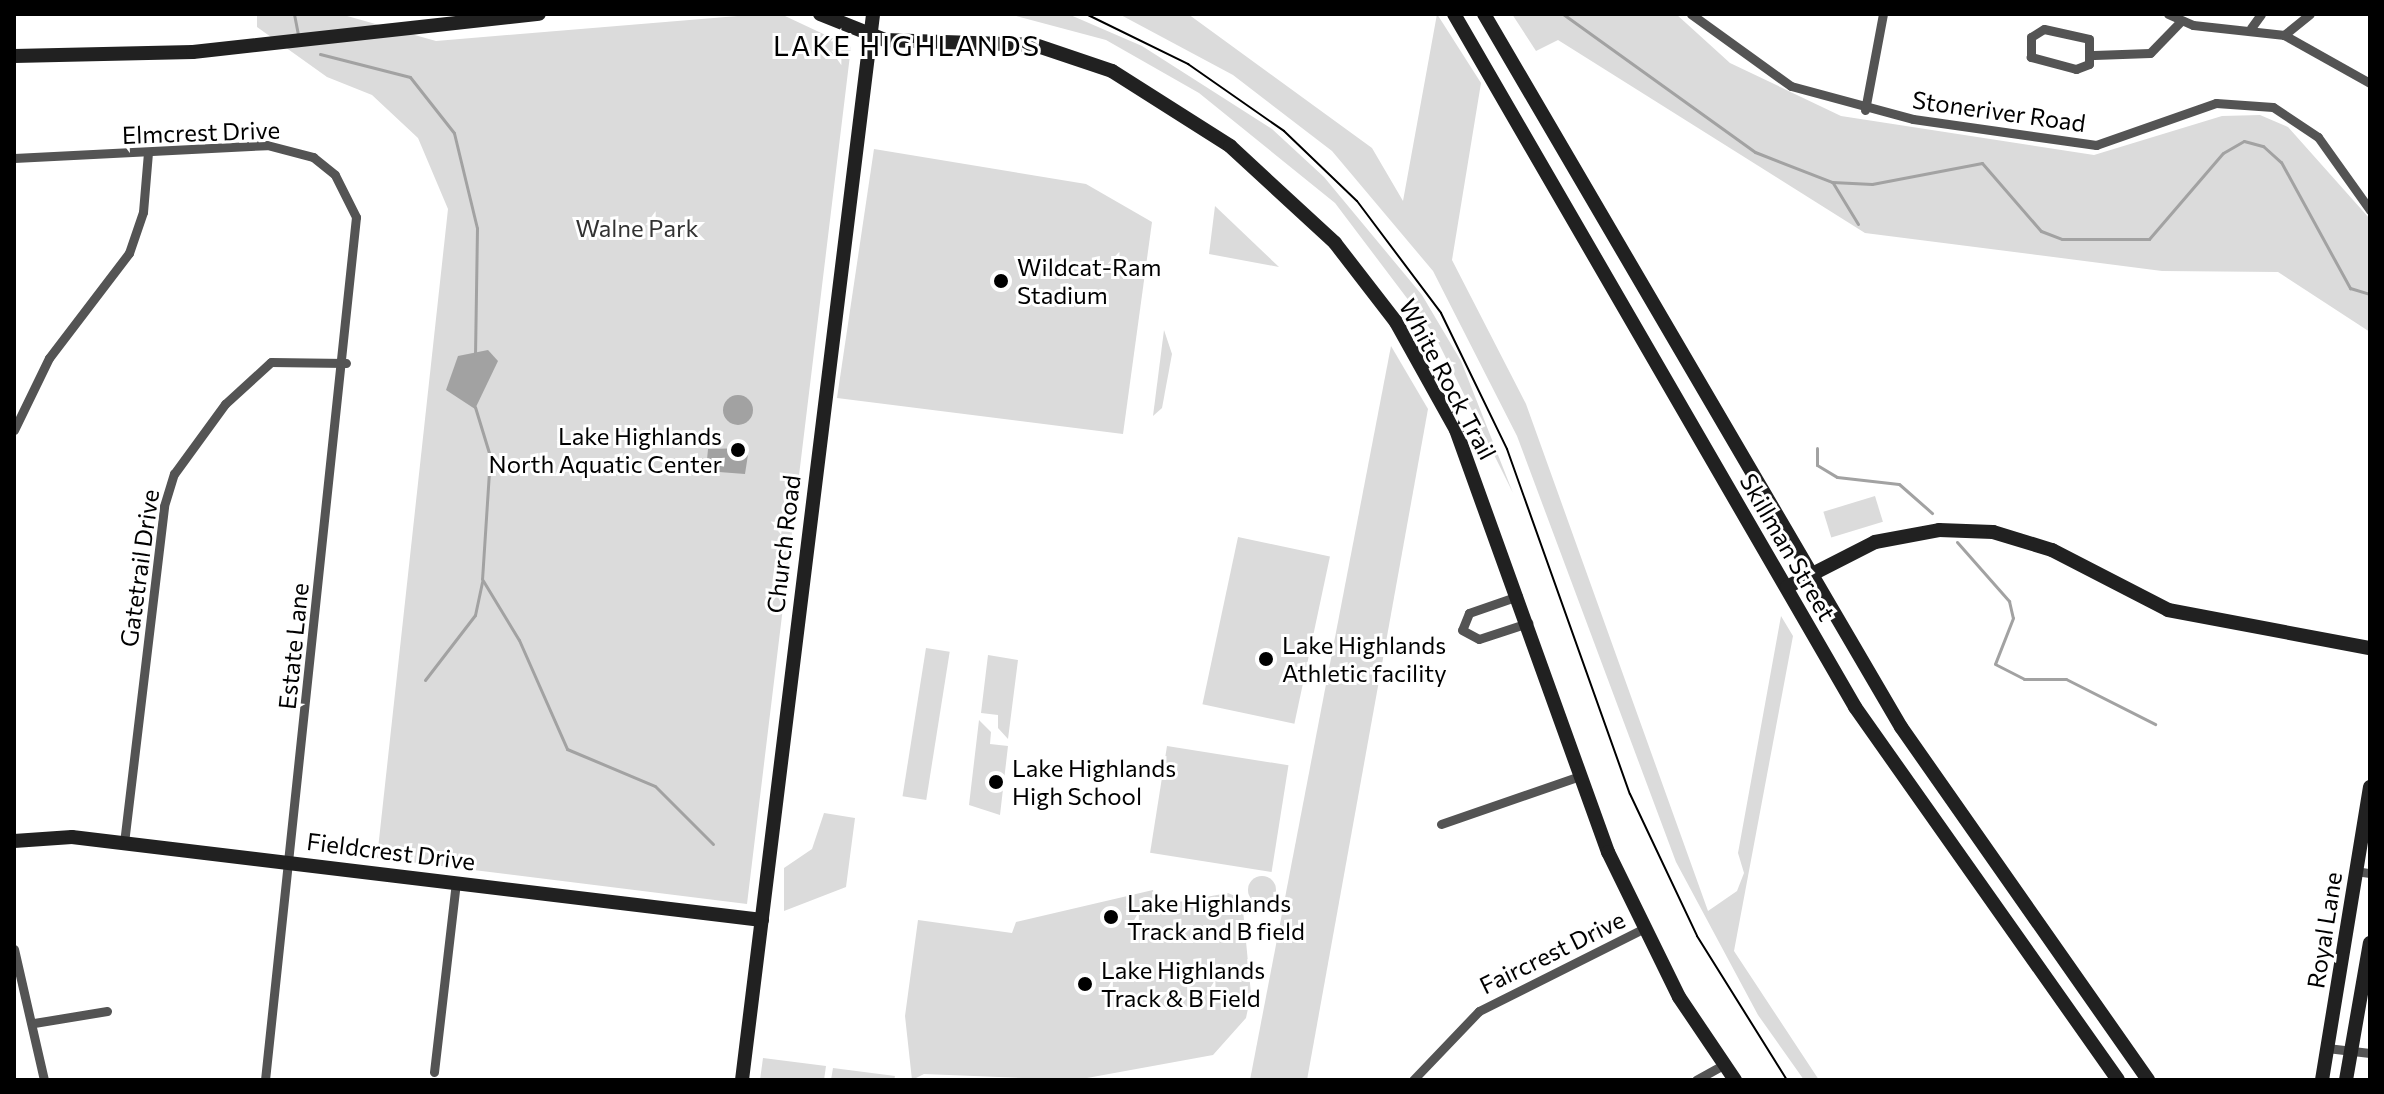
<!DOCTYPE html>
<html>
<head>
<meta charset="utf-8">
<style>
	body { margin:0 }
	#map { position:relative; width:2384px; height:1094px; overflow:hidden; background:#fff; font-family:Commissioner,sans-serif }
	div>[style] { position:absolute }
	.green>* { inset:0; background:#dbdbdb; transform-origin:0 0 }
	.round { border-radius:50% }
	.water>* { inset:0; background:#a2a2a2 }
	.stream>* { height:3px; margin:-1.5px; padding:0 1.5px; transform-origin:1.5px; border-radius:1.5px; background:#a2a2a2 }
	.street>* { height:9px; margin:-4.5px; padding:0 4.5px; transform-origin:4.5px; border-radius:4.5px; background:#545454 }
	.secondary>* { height:14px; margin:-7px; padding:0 7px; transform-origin:7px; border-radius:7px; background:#212121 }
	.tram>* { height:2px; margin:-1px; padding:0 1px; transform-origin:1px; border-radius:1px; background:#000 }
	.dots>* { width:22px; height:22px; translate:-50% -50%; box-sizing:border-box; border:4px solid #fff; border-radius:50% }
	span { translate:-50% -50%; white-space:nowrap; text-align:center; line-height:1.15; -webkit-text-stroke:6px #fff; paint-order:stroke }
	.street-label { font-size:24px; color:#000 }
	.park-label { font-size:24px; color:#323232 }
	.poi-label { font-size:24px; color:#000 }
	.left { translate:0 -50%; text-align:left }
	.right { translate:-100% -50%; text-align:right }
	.quarter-label { font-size:28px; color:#000; letter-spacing:2px }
	.frame { position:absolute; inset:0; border:16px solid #000; pointer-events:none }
</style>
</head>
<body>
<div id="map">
	<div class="green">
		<div style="clip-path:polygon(257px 14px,340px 14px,436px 41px,762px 14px,785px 16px,851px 47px,747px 904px,377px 858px,448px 209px,418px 138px,372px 95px,327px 77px,257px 27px)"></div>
		<div style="clip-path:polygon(1009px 14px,1068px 14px,1142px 46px,1272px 129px,1324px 177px,1422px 295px,1461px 361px,1513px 493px,1434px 334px,1335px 203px,1199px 93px,1106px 40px)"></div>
		<div style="clip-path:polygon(1119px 14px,1188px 14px,1372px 148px,1403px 201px,1437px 14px,1481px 83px,1452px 260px,1526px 404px,1708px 911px,1737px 891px,1744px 873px,1738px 853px,1781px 616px,1793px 636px,1734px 951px,1819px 1080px,1804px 1080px,1758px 1015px,1676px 862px,1517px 436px,1433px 271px,1332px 151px,1233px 75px)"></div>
		<div style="clip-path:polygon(1512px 14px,1676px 14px,1730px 63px,1841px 116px,2094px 155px,2222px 116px,2260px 115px,2288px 127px,2370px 219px,2370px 332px,2278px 272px,2162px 271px,1865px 233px,1558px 40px,1536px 51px)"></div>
		<div style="clip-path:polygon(874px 149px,1086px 184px,1152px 222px,1123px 434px,837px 398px)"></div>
		<div style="clip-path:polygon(1215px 206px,1279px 267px,1209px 254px)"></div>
		<div style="clip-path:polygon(1164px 330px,1172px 354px,1162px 408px,1153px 416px)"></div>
		<div style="clip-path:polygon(1391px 346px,1428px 409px,1307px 1080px,1250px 1080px)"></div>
		<div style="left:1875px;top:496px;width:27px;height:54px;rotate:73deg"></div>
		<div style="left:1238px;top:537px;width:94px;height:171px;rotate:12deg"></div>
		<div style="left:926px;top:648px;width:24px;height:150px;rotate:9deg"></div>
		<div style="clip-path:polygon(988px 655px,1018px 660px,1008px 739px,998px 728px,998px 715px,981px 713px)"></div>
		<div style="clip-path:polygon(979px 720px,991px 732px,990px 744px,1008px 746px,1000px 815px,969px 805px)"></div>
		<div style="left:1167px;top:746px;width:123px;height:108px;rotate:9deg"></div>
		<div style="clip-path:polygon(824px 813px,855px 818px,846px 887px,784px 911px,784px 868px,812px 849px)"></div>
		<div class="round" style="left:1248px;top:876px;width:28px;height:28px"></div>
		<div style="clip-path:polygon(1153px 890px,1156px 906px,1228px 893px,1242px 899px,1251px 994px,1246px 1018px,1213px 1055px,1076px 1080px,924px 1074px,912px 1080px,905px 1016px,918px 920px,1012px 933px,1016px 922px)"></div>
		<div style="clip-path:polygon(763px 1058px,826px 1066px,824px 1080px,760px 1080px)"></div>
		<div style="clip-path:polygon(833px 1068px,895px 1076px,894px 1080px,831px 1080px)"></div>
	</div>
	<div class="water">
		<div style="clip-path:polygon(488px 350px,498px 361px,475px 409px,446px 390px,458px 356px)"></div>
		<div class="round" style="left:723px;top:395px;width:30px;height:30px"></div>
		<div style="clip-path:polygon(749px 448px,745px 474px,706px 471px,708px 449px)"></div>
	</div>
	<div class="stream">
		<div style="left:294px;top:14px;width:20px;rotate:79deg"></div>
		<div style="left:1563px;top:14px;width:236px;rotate:35.7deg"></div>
		<div style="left:1755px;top:152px;width:83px;rotate:21.3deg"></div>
		<div style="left:1832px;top:182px;width:40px;rotate:2.9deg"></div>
		<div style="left:1872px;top:184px;width:112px;rotate:-10.8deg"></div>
		<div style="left:1982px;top:163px;width:90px;rotate:49.1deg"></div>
		<div style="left:2041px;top:231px;width:22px;rotate:21deg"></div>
		<div style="left:2062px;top:239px;width:87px"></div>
		<div style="left:2149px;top:239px;width:113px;rotate:-49.3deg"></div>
		<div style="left:2223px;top:153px;width:24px;rotate:-30deg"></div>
		<div style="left:2244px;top:141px;width:20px;rotate:15deg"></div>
		<div style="left:2263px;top:146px;width:24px;rotate:42deg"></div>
		<div style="left:2281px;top:162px;width:144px;rotate:61.3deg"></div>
		<div style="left:2350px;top:288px;width:21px;rotate:17deg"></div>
		<div style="left:320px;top:54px;width:93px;rotate:14.3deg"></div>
		<div style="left:410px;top:77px;width:71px;rotate:51.8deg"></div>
		<div style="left:454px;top:133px;width:98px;rotate:76.4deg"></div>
		<div style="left:477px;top:228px;width:127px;rotate:90.9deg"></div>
		<div style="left:1833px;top:183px;width:48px;rotate:58.6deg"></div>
		<div style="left:475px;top:407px;width:51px;rotate:73deg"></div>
		<div style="left:490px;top:456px;width:123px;rotate:93.7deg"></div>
		<div style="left:482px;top:579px;width:71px;rotate:58.8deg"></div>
		<div style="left:519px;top:640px;width:119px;rotate:66.2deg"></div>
		<div style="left:567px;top:749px;width:95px;rotate:22.8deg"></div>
		<div style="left:655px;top:786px;width:82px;rotate:45deg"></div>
		<div style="left:1817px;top:448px;width:17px;rotate:90deg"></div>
		<div style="left:1817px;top:465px;width:23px;rotate:31deg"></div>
		<div style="left:1837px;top:477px;width:62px;rotate:6.4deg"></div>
		<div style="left:1899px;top:484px;width:44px;rotate:41.3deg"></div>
		<div style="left:1957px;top:542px;width:79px;rotate:48.6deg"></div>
		<div style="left:2009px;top:601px;width:17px;rotate:77deg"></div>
		<div style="left:2013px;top:618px;width:49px;rotate:111.4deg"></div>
		<div style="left:1995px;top:664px;width:33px;rotate:27deg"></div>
		<div style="left:2024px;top:679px;width:42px"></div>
		<div style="left:2066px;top:679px;width:100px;rotate:26.8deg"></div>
		<div style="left:425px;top:680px;width:82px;rotate:-52.4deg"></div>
		<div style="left:475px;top:615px;width:34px;rotate:-78deg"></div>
	</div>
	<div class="street">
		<div style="left:1691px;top:14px;width:123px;rotate:35.8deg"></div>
		<div style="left:1791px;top:86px;width:126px;rotate:15.1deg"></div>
		<div style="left:1913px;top:119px;width:185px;rotate:8.1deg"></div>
		<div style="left:2096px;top:145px;width:127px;rotate:-19.3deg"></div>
		<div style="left:2216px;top:103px;width:57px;rotate:4deg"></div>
		<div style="left:2273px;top:107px;width:54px;rotate:33.7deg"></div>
		<div style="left:2318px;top:137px;width:90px;rotate:54.5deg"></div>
		<div style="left:2168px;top:14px;width:27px;rotate:24deg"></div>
		<div style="left:2193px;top:25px;width:92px;rotate:6.3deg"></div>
		<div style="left:2284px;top:35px;width:98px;rotate:29.2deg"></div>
		<div style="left:2251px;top:28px;width:17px;rotate:-54deg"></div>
		<div style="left:2044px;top:29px;width:46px;rotate:12.5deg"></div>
		<div style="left:2089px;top:39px;width:25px;rotate:90deg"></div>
		<div style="left:2089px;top:64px;width:14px;rotate:159deg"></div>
		<div style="left:2076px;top:69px;width:47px;rotate:-165.1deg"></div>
		<div style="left:2031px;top:57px;width:20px;rotate:-90deg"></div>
		<div style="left:2031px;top:37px;width:15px;rotate:-32deg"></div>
		<div style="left:2284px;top:35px;width:33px;rotate:-39deg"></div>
		<div style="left:2094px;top:55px;width:56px;rotate:-2deg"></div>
		<div style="left:2150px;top:53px;width:43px;rotate:-45.9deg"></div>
		<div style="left:1865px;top:110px;width:98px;rotate:-79.4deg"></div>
		<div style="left:14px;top:158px;width:253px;rotate:-2.9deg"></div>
		<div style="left:267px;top:145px;width:48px;rotate:14.6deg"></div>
		<div style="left:313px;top:157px;width:28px;rotate:39deg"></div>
		<div style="left:335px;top:175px;width:47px;rotate:63.4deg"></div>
		<div style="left:356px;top:217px;width:868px;rotate:96.02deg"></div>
		<div style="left:14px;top:430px;width:80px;rotate:-64.1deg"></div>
		<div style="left:49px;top:358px;width:132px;rotate:-52.7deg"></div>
		<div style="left:129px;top:253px;width:43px;rotate:-71.1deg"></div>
		<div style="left:143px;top:212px;width:59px;rotate:-85.2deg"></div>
		<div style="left:1518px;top:596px;width:52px;rotate:160.9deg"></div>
		<div style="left:1469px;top:613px;width:18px;rotate:112deg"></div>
		<div style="left:1462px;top:630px;width:19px;rotate:28deg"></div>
		<div style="left:1479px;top:639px;width:52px;rotate:-18.1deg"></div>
		<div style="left:1441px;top:824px;width:147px;rotate:-19.1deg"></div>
		<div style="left:124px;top:843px;width:339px;rotate:-83.2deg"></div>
		<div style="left:164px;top:506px;width:34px;rotate:-73deg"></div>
		<div style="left:174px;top:474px;width:87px;rotate:-53.9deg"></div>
		<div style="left:225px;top:404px;width:62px;rotate:-42.4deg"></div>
		<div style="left:271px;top:362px;width:75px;rotate:0.8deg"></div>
		<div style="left:2355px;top:871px;width:15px;rotate:8deg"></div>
		<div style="left:14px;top:949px;width:134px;rotate:77.1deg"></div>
		<div style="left:34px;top:1023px;width:74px;rotate:-9.3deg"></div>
		<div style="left:2327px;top:1048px;width:43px;rotate:6.6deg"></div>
		<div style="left:434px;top:1072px;width:192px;rotate:-83.4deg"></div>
		<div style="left:1413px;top:1080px;width:95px;rotate:-46.3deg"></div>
		<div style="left:1479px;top:1011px;width:183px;rotate:-26.6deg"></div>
		<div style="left:1696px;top:1080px;width:31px;rotate:-29deg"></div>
	</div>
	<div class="secondary">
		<div style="left:820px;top:14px;width:70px;rotate:21.8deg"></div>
		<div style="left:885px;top:40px;width:150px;rotate:1.9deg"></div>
		<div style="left:1035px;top:45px;width:81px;rotate:18.7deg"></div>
		<div style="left:1112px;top:71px;width:140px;rotate:32.4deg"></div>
		<div style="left:1230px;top:146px;width:143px;rotate:42.7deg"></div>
		<div style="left:1335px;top:243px;width:100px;rotate:52.3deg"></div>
		<div style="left:1396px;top:322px;width:124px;rotate:60.9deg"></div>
		<div style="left:1456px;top:430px;width:449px;rotate:70.2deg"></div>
		<div style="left:1608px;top:852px;width:161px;rotate:63.9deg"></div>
		<div style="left:1679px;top:997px;width:100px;rotate:56deg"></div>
		<div style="left:1454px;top:14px;width:801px;rotate:59.94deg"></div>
		<div style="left:1855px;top:707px;width:456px;rotate:54.8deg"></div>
		<div style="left:1484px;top:14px;width:826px;rotate:59.68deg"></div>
		<div style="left:1901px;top:727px;width:431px;rotate:55deg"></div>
		<div style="left:14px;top:56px;width:179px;rotate:-1.3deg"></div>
		<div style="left:193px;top:52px;width:348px;rotate:-6.3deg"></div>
		<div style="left:1787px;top:587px;width:99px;rotate:-27.1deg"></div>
		<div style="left:1875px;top:542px;width:65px;rotate:-10.6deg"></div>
		<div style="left:1939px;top:530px;width:54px;rotate:2.1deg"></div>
		<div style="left:1993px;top:532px;width:62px;rotate:17deg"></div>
		<div style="left:2052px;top:550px;width:131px;rotate:27.3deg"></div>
		<div style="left:2168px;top:610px;width:206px;rotate:10.7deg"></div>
		<div style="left:14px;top:841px;width:58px;rotate:-3.9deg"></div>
		<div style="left:72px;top:837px;width:695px;rotate:6.86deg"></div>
		<div style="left:742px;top:1080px;width:1074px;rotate:-82.99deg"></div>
		<div style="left:2322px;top:1080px;width:297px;rotate:-80.7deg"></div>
		<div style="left:2346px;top:1080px;width:139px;rotate:-80.1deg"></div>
	</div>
	<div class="tram">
		<div style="left:1086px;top:14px;width:114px;rotate:26.1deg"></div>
		<div style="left:1188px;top:64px;width:117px;rotate:34.9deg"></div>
		<div style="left:1284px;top:131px;width:101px;rotate:43.8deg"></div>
		<div style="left:1357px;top:201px;width:140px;rotate:53.1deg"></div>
		<div style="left:1441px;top:313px;width:151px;rotate:64.1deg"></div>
		<div style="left:1507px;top:449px;width:366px;rotate:70.4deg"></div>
		<div style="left:1630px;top:794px;width:157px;rotate:64.7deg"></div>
		<div style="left:1697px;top:936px;width:170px;rotate:58deg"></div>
	</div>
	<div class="dots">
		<div style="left:1001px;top:281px;background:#000"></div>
		<div style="left:738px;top:450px;background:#000"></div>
		<div style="left:1266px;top:659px;background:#000"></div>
		<div style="left:996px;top:782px;background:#000"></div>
		<div style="left:1111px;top:917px;background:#000"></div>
		<div style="left:1085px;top:984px;background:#000"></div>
	</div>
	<div class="street-label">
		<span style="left:1999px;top:111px;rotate:8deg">Stoneriver Road</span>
		<span style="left:201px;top:132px;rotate:-2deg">Elmcrest Drive</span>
		<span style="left:1448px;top:379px;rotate:62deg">White Rock Trail</span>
		<span style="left:783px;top:544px;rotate:-83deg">Church Road</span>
		<span style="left:1788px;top:547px;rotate:60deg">Skillman Street</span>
		<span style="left:139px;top:568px;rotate:-82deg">Gatetrail Drive</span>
		<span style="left:293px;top:646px;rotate:-84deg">Estate Lane</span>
		<span style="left:391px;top:851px;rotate:7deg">Fieldcrest Drive</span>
		<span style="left:2324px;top:930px;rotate:-81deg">Royal Lane</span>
		<span style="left:1552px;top:952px;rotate:-26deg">Faircrest Drive</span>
	</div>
	<div class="park-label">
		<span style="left:637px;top:228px">Walne Park</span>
	</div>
	<div class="poi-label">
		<span class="left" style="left:1017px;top:281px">Wildcat-Ram<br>Stadium</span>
		<span class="right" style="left:722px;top:450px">Lake Highlands<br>North Aquatic Center</span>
		<span class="left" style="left:1282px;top:659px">Lake Highlands<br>Athletic facility</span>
		<span class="left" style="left:1012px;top:782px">Lake Highlands<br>High School</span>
		<span class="left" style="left:1127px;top:917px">Lake Highlands<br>Track and B field</span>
		<span class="left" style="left:1101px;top:984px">Lake Highlands<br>Track &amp; B Field</span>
	</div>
	<div class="quarter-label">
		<span style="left:907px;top:45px">LAKE HIGHLANDS</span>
	</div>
	<div class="frame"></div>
</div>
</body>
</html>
